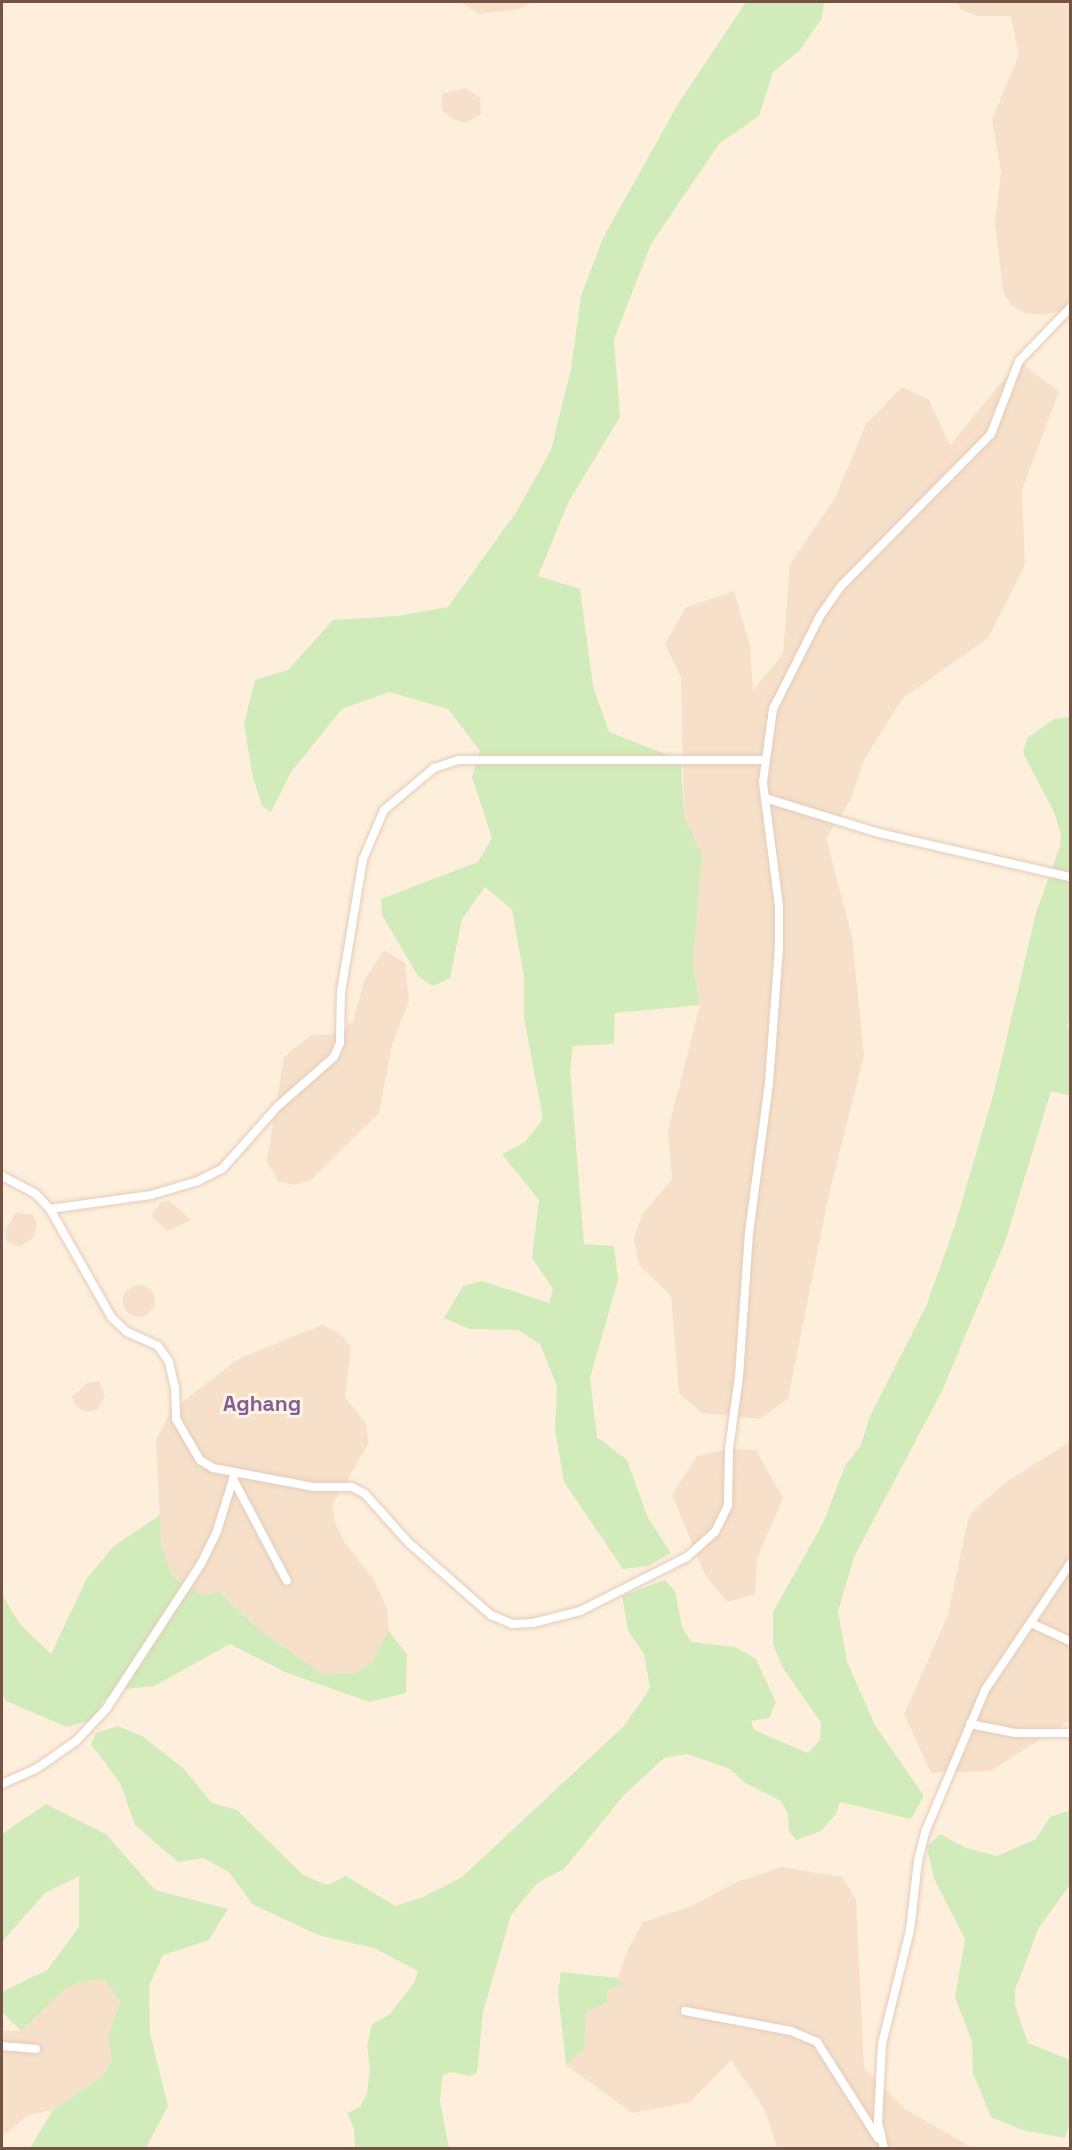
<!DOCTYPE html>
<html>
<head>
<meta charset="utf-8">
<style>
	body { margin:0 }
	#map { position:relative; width:1072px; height:2150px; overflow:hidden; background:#feefdc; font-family:"Space Grotesk",sans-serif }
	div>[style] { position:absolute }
	.residential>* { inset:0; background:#f6e0ca }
	.round { border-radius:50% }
	.green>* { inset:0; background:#d1ecba }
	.roads { filter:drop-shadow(0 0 2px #e4ccbb) drop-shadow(0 0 2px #e4ccbb) }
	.street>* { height:8px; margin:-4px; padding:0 4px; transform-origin:4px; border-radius:4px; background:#fff }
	span { translate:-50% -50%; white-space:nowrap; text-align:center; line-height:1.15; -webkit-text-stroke:6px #fff3e4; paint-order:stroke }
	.quarter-label { font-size:21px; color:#835e99; font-weight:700 }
	.frame { position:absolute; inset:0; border:3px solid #755344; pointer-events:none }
</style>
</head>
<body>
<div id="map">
	<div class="residential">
		<div style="clip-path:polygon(460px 2px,533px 2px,519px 9px,479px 14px)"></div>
		<div style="clip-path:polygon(956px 2px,1070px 2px,1070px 307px,1064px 310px,1045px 315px,1025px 313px,1011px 305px,1003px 291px,995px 223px,1001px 172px,992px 119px,1019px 55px,1011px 16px,977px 16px,962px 10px)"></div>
		<div style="clip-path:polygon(465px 88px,480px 98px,481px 114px,465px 123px,452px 119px,442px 110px,442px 94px)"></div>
		<div style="clip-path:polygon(1019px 361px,1059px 392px,1022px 490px,1025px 565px,988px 638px,903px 698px,864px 760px,851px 799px,826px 838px,852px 936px,864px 1056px,829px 1194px,788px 1399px,760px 1419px,702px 1413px,679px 1393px,671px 1296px,639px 1265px,634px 1238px,642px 1215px,672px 1179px,668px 1130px,700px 1005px,693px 963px,702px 854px,684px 817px,681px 677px,665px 644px,686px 607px,734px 591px,750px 646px,753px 690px,783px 654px,790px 564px,835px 498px,866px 424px,902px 387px,929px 400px,950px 445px)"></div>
		<div style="clip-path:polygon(384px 950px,405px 963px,409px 1001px,392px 1045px,379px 1113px,311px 1180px,295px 1185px,278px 1181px,267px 1161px,284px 1057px,311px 1035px,332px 1034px,353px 1022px,364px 981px)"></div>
		<div style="clip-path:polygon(169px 1201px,191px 1220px,168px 1231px,151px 1216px,161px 1202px)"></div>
		<div style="clip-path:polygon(16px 1212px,33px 1215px,37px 1224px,33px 1238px,20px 1247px,7px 1242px,5px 1231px)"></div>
		<div class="round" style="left:123px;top:1285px;width:32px;height:32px"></div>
		<div style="clip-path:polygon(322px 1325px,339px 1333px,351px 1347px,345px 1397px,366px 1424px,369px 1443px,332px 1505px,336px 1524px,343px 1540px,374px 1580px,388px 1611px,388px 1630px,373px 1661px,357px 1673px,323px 1675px,255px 1626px,219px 1592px,202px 1595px,172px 1576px,161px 1545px,156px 1440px,171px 1411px,238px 1359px)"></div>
		<div style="clip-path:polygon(99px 1381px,105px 1397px,97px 1410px,85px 1412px,75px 1406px,72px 1397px,87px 1383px)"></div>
		<div style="clip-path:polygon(1070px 1442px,1070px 1720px,991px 1771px,931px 1773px,904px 1714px,948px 1615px,967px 1524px,972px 1512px,1005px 1483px)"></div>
		<div style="clip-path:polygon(729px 1449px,756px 1450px,783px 1498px,757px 1559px,755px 1594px,727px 1602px,705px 1575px,672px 1495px,697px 1456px)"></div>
		<div style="clip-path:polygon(782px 1867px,842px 1877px,856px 1899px,864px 2068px,905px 2109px,973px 2148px,777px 2148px,765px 2110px,731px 2060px,690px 2102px,632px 2113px,566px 2065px,584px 2049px,586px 2012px,606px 2003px,608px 1990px,622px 1985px,618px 1978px,627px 1951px,643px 1922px,687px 1908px,739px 1881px)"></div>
		<div style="clip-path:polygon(105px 1980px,120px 2002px,108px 2037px,112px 2061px,103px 2076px,53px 2110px,28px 2115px,2px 2137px,2px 2031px,21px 2031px,65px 1989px,84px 1981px)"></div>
	</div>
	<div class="green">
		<div style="clip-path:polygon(746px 2px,824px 2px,822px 18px,799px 51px,773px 72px,759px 116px,719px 144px,651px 244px,614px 339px,620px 417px,569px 501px,538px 576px,580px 589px,593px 686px,609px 732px,681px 760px,684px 817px,702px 854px,693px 963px,700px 1005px,615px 1013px,614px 1044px,573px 1046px,570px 1070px,584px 1244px,614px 1246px,618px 1280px,590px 1378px,597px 1437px,627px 1460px,648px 1518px,671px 1553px,648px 1566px,623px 1569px,564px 1482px,555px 1429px,557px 1386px,540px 1344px,518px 1330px,470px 1329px,444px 1318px,463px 1286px,482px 1281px,549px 1303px,553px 1289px,532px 1258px,539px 1200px,502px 1154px,525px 1142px,543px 1119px,524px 1018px,524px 976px,512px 910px,485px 887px,462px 919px,450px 978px,433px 986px,418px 976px,382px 915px,381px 899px,478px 862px,492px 838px,472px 777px,480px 751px,448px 709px,389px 692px,342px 709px,291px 772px,271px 812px,262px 806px,253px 778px,244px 724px,255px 680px,288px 670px,333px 620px,397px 616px,448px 607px,517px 511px,551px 450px,571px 369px,581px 296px,603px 238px,678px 104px)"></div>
		<div style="clip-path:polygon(1070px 717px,1070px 1017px,1067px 1027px,1070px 1028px,1070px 1096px,1051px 1091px,1006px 1239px,942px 1391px,854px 1557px,838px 1611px,847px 1662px,875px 1725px,924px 1796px,911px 1819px,840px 1802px,836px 1814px,821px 1831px,796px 1840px,789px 1831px,788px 1813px,781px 1801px,745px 1783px,730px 1769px,687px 1754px,664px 1758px,624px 1795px,564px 1869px,537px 1883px,511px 1915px,483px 2012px,477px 2073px,470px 2076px,451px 2072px,442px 2076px,440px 2101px,449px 2148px,355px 2148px,354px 2129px,347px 2113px,360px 2107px,367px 2093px,370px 2069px,367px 2046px,372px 2024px,389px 2015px,414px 1983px,418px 1971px,374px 1948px,318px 1935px,252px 1904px,229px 1872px,203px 1858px,178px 1862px,135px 1825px,120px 1783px,91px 1744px,96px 1733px,118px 1726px,142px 1736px,183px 1768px,212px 1803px,237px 1810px,303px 1875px,327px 1885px,346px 1876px,395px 1906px,423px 1897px,462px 1877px,624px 1726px,650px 1688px,644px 1654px,628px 1631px,622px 1596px,665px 1580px,675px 1591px,682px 1627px,691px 1642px,735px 1647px,756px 1659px,776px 1702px,769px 1718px,751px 1721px,754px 1730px,808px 1753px,820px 1740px,821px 1723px,783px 1668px,773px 1645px,773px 1612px,824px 1521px,845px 1466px,861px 1445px,870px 1416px,927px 1304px,955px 1225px,994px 1092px,1036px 913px,1060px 846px,1061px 834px,1054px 812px,1023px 753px,1027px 738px,1054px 719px)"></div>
		<div style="clip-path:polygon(160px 1515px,161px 1545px,172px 1576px,202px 1595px,219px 1592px,255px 1626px,323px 1675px,357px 1673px,373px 1661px,388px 1630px,407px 1654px,406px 1693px,369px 1702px,285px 1672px,230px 1644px,154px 1686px,117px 1690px,103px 1701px,95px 1719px,67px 1727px,6px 1701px,2px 1694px,2px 1594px,19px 1623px,51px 1654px,87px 1578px,114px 1546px)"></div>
		<div style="clip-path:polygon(46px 1804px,106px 1834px,155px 1890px,228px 1909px,209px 1940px,163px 1955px,149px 1986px,150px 2033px,168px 2106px,146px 2148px,30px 2148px,53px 2110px,103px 2076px,112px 2061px,108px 2037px,120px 2002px,105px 1980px,84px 1981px,65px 1989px,21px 2031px,2px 2012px,2px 1992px,47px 1970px,79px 1927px,79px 1876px,45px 1893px,2px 1942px,2px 1834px)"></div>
		<div style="clip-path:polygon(1070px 1810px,1070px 1885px,1039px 1927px,1015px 1990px,1015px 2005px,1028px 2043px,1070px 2060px,1070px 2123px,1065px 2138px,1022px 2130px,991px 2117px,973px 2073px,972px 2042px,955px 1997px,965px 1939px,934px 1879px,927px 1847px,940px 1834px,966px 1848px,997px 1856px,1036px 1839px,1050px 1817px)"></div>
		<div style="clip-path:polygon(561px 1972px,618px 1978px,623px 1985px,608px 1990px,606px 2003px,586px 2012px,584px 2049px,566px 2065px,558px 1992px)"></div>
	</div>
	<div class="roads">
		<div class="street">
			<div style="left:765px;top:798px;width:119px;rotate:17.1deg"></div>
			<div style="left:879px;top:833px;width:196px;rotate:13deg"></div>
			<div style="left:2px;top:1176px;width:38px;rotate:28deg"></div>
			<div style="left:36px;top:1194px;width:21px;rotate:47deg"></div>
			<div style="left:50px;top:1209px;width:125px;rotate:60.4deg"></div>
			<div style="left:112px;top:1318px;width:21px;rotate:43deg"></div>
			<div style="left:127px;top:1332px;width:34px;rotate:24deg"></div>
			<div style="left:158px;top:1346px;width:19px;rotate:55deg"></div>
			<div style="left:169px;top:1362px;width:26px;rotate:77deg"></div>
			<div style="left:175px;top:1387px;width:32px;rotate:88deg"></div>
			<div style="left:176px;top:1419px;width:48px;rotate:59.7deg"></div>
			<div style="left:200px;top:1460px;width:15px;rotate:32deg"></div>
			<div style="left:213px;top:1468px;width:103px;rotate:10.7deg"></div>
			<div style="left:314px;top:1487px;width:38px"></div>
			<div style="left:352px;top:1487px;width:15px;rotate:28deg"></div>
			<div style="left:365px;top:1494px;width:66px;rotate:48.1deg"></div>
			<div style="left:409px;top:1543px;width:109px;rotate:41.3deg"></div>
			<div style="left:491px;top:1615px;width:23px;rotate:23deg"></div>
			<div style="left:512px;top:1624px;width:21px;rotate:-3deg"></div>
			<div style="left:533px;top:1623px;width:49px;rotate:-14.3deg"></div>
			<div style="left:580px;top:1611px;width:120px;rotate:-26.8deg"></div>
			<div style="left:687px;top:1557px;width:38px;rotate:-42deg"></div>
			<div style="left:715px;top:1532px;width:30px;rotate:-64deg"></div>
			<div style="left:728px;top:1505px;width:56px;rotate:-89deg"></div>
			<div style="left:729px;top:1449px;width:74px;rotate:-82.2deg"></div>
			<div style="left:739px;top:1376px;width:143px;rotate:-86deg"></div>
			<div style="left:749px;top:1233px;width:151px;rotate:-82.4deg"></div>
			<div style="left:769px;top:1083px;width:137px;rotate:-85.8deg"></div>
			<div style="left:779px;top:946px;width:40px;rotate:-90deg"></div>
			<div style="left:779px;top:906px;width:125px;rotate:-97.4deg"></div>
			<div style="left:763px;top:782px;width:74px;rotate:-82.2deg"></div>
			<div style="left:773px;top:709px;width:104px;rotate:-63.2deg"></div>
			<div style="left:820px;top:616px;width:38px;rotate:-55deg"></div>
			<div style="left:842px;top:585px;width:212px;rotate:-45.4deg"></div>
			<div style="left:991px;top:434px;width:78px;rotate:-69deg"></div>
			<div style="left:1019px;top:361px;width:74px;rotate:-46.1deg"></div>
			<div style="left:50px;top:1209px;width:102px;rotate:-7.9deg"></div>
			<div style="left:151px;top:1195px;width:49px;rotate:-16.6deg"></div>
			<div style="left:198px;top:1181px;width:27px;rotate:-27deg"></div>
			<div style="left:222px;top:1169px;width:84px;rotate:-48.4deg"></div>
			<div style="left:278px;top:1106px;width:74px;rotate:-41.2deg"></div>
			<div style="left:334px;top:1057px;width:15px;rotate:-67deg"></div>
			<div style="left:340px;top:1043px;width:51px;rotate:-88.9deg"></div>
			<div style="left:341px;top:992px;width:135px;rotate:-80.6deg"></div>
			<div style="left:363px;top:859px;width:53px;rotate:-66.8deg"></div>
			<div style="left:384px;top:810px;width:65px;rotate:-40deg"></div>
			<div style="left:434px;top:768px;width:25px;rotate:-18deg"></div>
			<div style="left:458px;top:760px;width:306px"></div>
			<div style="left:233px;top:1479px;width:115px;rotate:62.1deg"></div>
			<div style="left:1033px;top:1624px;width:41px;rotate:24.7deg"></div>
			<div style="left:970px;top:1724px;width:46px;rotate:11.3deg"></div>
			<div style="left:1015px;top:1733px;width:55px"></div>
			<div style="left:2px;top:1784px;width:37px;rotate:-24deg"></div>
			<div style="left:36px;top:1769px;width:49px;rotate:-35deg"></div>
			<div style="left:76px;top:1741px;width:44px;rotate:-46.8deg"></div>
			<div style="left:106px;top:1709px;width:173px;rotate:-56.8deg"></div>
			<div style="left:201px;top:1564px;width:37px;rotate:-64deg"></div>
			<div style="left:217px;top:1531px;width:61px;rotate:-72.8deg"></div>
			<div style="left:685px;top:2011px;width:108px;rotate:10.7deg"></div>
			<div style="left:791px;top:2031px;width:28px;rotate:23deg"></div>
			<div style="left:817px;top:2042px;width:114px;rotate:57.6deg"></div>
			<div style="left:2px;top:2046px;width:34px;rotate:5deg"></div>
			<div style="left:884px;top:2148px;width:27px;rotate:-103deg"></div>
			<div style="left:878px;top:2122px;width:78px;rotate:-87.1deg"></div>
			<div style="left:882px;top:2044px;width:117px;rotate:-76.2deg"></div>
			<div style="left:910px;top:1930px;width:69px;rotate:-83.4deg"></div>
			<div style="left:918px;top:1861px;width:32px;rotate:-76deg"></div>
			<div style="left:926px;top:1830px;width:152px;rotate:-67.1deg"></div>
			<div style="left:985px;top:1690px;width:152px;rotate:-56deg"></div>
		</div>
	</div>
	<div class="quarter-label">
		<span style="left:262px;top:1404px">Aghang</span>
	</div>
	<div class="frame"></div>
</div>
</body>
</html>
